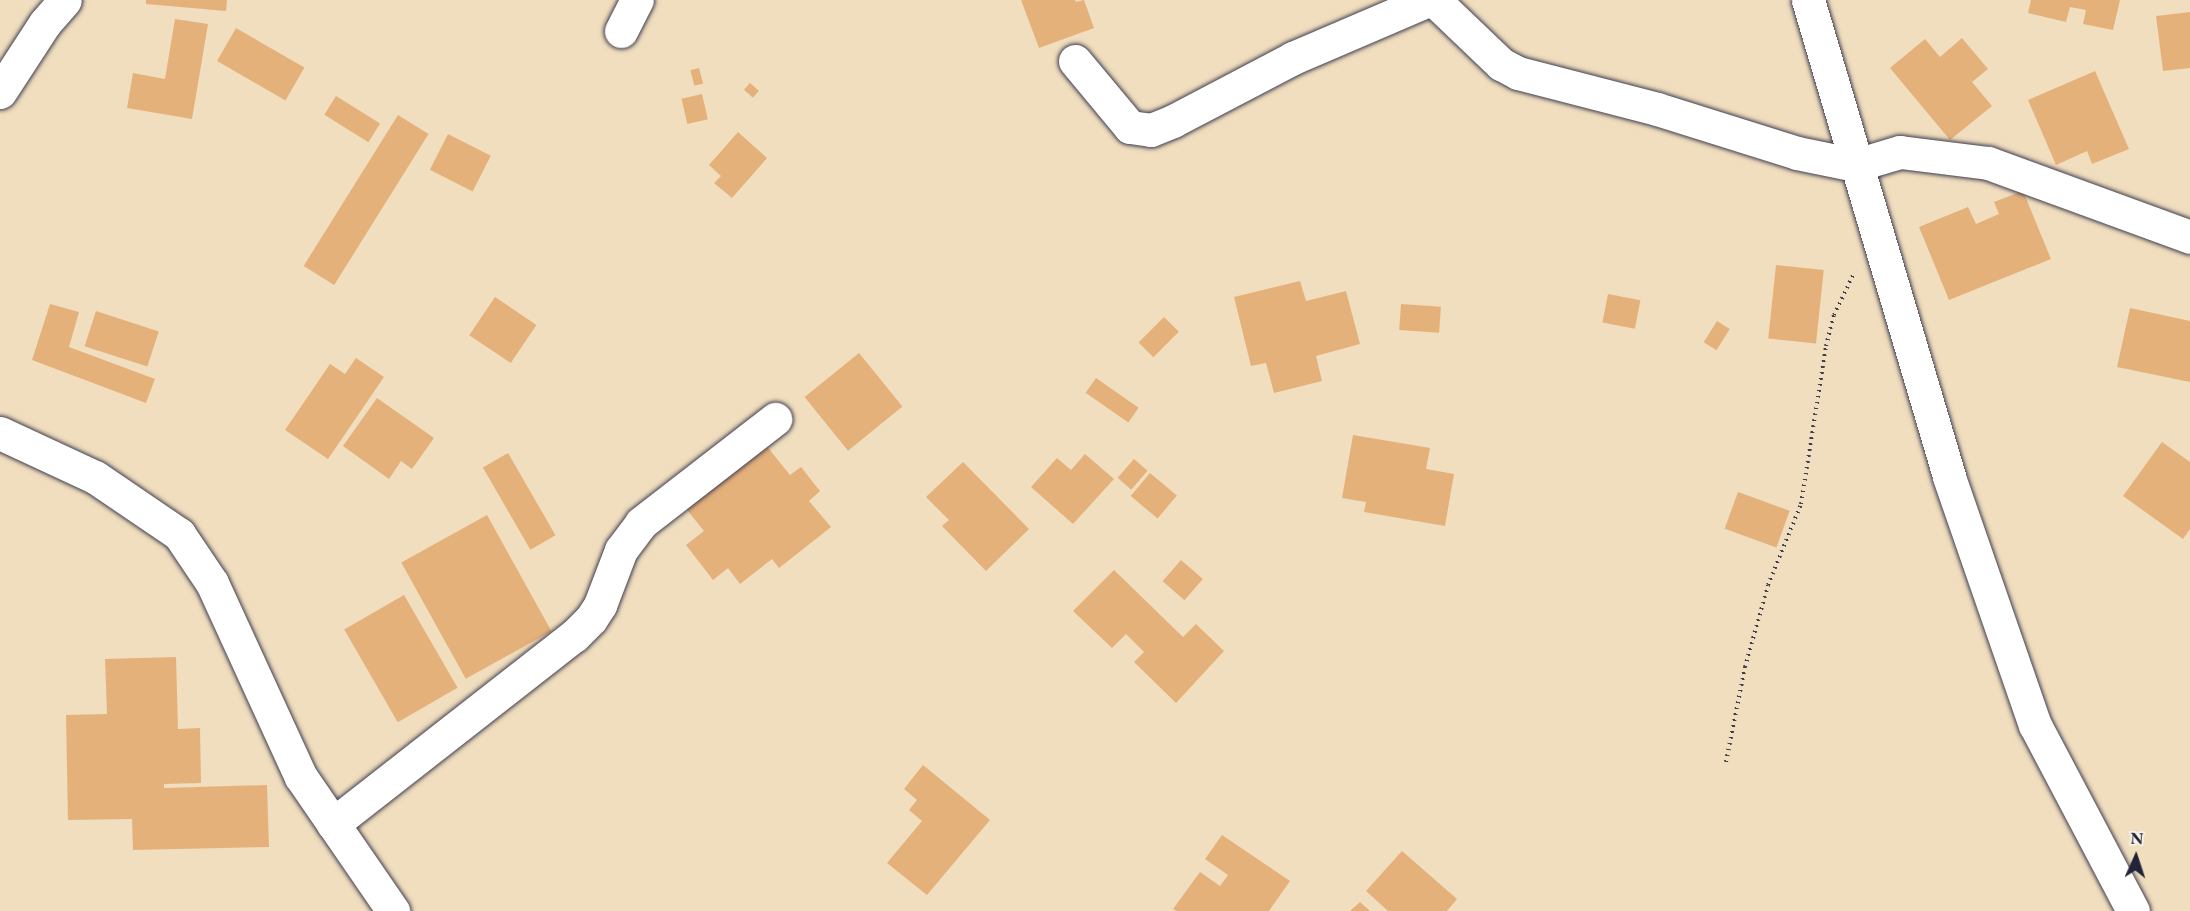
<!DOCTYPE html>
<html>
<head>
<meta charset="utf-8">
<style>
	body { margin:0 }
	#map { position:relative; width:2190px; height:911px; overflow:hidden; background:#f0debe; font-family:"EB Garamond",serif }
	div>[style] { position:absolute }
	.building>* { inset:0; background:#e5b17b; transform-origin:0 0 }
	.path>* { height:4px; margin-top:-2px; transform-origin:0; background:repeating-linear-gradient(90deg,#413e4f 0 1.5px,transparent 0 6px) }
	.roads { filter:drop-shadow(0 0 2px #413e4f) drop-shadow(0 0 2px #413e4f) }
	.minor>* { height:33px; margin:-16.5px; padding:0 16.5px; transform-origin:16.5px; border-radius:16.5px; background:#fff }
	span { translate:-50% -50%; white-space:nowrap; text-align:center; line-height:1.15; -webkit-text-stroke:4.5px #f7f3e8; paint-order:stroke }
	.north { position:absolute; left:2106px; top:827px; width:60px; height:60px; -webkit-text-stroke:4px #f7f3e8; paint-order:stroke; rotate:3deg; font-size:16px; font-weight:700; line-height:24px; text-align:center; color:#22223b }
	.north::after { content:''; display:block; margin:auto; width:21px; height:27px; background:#22223b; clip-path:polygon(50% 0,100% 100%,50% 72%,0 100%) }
</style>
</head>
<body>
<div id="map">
	<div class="building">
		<div style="clip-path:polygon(146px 0,227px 0,226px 11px,146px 4px)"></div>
		<div style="clip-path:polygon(1021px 0,1075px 0,1076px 2px,1084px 0,1094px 28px,1039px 48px)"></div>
		<div style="clip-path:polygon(2031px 0,2120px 0,2113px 30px,2083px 24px,2086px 10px,2070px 7px,2066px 22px,2028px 13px)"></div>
		<div style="clip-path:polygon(2190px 12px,2190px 68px,2163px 71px,2156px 16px)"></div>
		<div style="clip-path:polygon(175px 19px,208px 24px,192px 119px,127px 108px,133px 73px,165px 79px)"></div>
		<div style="left:236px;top:28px;width:79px;height:38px;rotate:30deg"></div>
		<div style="clip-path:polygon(1962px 38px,1988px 69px,1972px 82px,1992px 106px,1950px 140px,1890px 68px,1925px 39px,1940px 57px)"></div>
		<div style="left:699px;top:68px;width:16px;height:9px;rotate:75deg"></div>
		<div style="clip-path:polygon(2095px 71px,2129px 149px,2092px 164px,2087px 151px,2056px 165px,2028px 100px)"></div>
		<div style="left:750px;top:83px;width:12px;height:9px;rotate:42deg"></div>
		<div style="left:702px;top:94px;width:26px;height:21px;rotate:77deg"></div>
		<div style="left:336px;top:96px;width:52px;height:22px;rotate:32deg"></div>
		<div style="left:398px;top:115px;width:36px;height:178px;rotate:32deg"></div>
		<div style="clip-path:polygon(738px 132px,767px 158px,732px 198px,714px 183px,721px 176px,709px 165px)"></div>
		<div style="left:448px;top:134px;width:48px;height:40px;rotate:27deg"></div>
		<div style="clip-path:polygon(2023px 191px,2051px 259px,1949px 300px,1919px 227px,1968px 207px,1976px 224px,1999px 214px,1994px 202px)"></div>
		<div style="left:1776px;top:265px;width:48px;height:74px;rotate:6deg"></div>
		<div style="clip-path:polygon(1300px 281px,1306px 301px,1346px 291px,1360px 344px,1316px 356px,1322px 381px,1274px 393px,1266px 363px,1251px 366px,1234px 297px)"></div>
		<div style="left:1608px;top:294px;width:33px;height:29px;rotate:11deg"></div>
		<div style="left:495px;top:297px;width:50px;height:46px;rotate:34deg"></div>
		<div style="clip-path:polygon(50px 304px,79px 312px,69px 347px,155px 379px,146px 403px,32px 360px)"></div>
		<div style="left:1401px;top:304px;width:40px;height:26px;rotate:4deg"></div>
		<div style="clip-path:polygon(2130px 308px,2190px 321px,2190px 382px,2117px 367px)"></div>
		<div style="left:96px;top:311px;width:66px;height:37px;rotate:18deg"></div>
		<div style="left:1164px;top:317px;width:21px;height:36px;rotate:45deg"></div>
		<div style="left:1717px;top:321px;width:15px;height:25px;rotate:32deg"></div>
		<div style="left:859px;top:353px;width:69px;height:70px;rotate:51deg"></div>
		<div style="clip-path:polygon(356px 358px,384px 377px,328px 459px,285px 430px,330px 364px,345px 374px)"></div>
		<div style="left:1096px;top:378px;width:52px;height:18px;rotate:35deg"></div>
		<div style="clip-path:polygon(377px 398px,434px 438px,412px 469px,401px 461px,389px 479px,343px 446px)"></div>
		<div style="clip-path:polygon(1353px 435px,1430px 448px,1426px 469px,1454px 474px,1445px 526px,1364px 512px,1366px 502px,1342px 498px)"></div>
		<div style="clip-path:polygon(2162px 442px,2190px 462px,2190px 529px,2183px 539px,2123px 496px)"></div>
		<div style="clip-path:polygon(765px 444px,790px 475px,801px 467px,820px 491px,809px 501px,831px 527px,779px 568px,772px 559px,740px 584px,728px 568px,713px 580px,686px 545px,704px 531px,684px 506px)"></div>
		<div style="left:508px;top:453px;width:95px;height:29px;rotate:60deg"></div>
		<div style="clip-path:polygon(1085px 454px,1114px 479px,1073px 524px,1031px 487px,1057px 458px,1071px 470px)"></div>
		<div style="left:1134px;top:459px;width:18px;height:25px;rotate:41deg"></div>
		<div style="clip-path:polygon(963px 462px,1029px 529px,986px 571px,942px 526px,949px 520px,926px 497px)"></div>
		<div style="left:1150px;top:473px;width:35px;height:30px;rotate:40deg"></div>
		<div style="left:1738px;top:492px;width:55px;height:39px;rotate:20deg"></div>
		<div style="left:487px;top:515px;width:133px;height:98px;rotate:61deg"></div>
		<div style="left:1181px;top:560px;width:29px;height:28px;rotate:41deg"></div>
		<div style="clip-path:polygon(1114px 570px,1183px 637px,1196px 624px,1224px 651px,1176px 703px,1134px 662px,1144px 652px,1126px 634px,1112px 648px,1073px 611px)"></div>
		<div style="left:404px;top:595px;width:107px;height:69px;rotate:60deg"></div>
		<div style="clip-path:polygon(176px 657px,178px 729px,200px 728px,201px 783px,164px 784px,164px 788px,267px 785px,269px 847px,133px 850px,132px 819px,68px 820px,66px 715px,107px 714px,105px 659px)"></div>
		<div style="clip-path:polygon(923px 765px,990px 820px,927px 895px,887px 863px,922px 821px,909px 810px,917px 800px,904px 789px)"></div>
		<div style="clip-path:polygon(1222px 835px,1290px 881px,1269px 911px,1177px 911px,1173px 909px,1200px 872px,1220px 886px,1228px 875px,1205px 859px)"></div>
		<div style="clip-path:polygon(1402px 851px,1457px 899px,1447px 911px,1388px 911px,1366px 891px)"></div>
		<div style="clip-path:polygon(1360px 902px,1370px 911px,1350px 911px)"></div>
	</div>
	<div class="path">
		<div style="left:1726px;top:762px;width:97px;rotate:-78.7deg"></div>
		<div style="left:1745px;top:667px;width:85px;rotate:-74.3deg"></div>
		<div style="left:1768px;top:585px;width:87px;rotate:-67.8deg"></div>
		<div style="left:1801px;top:504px;width:160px;rotate:-81deg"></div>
		<div style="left:1826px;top:346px;width:32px;rotate:-76deg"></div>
		<div style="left:1834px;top:315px;width:44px;rotate:-64.6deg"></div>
	</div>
	<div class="roads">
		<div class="minor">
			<div style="left:1434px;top:0;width:93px;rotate:43.7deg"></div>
			<div style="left:1501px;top:64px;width:19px;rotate:28deg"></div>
			<div style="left:1518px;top:73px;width:144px;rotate:14.5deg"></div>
			<div style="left:1657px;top:109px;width:147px;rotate:17.4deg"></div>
			<div style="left:1797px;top:153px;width:60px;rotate:11.5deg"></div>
			<div style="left:1856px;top:165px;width:46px;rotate:-16.5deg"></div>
			<div style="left:1900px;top:152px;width:89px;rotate:7.1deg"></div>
			<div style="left:1988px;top:163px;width:215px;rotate:20.1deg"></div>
			<div style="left:1808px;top:0;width:497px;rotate:73.5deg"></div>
			<div style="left:1949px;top:477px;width:262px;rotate:70.9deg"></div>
			<div style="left:2035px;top:725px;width:210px;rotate:62.2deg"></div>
			<div style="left:621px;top:31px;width:35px;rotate:-63deg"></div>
			<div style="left:1075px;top:61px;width:86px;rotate:50.2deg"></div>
			<div style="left:1130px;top:127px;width:21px;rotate:8deg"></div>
			<div style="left:1151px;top:130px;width:24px;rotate:-22deg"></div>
			<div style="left:1173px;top:121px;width:136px;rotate:-27.7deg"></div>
			<div style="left:1293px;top:58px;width:147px;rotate:-23.2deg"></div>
			<div style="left:0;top:92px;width:82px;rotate:-56.9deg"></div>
			<div style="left:45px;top:23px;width:30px;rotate:-49deg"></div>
			<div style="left:0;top:433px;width:105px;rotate:24.9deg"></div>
			<div style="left:95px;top:477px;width:102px;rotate:34.2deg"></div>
			<div style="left:179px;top:534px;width:59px;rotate:56deg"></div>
			<div style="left:212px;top:583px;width:213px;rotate:65.4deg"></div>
			<div style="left:301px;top:777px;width:163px;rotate:55.5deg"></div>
			<div style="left:333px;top:824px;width:306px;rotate:-38deg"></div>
			<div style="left:574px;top:636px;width:24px;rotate:-45deg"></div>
			<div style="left:591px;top:619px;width:17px;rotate:-57deg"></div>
			<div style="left:600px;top:605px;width:59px;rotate:-69.1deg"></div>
			<div style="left:621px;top:550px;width:34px;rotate:-53deg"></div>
			<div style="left:641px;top:523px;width:170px;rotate:-37.8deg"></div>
		</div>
	</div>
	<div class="north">N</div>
</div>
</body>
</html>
